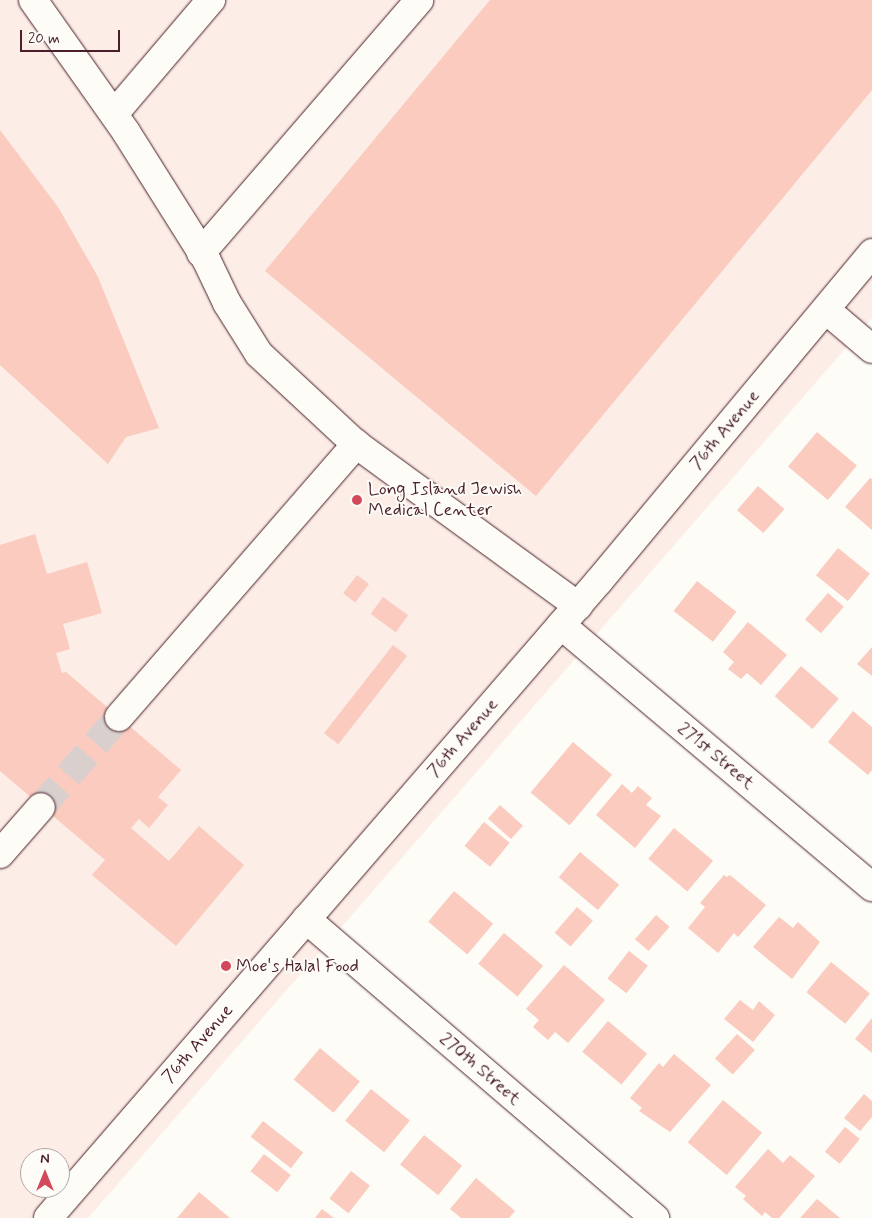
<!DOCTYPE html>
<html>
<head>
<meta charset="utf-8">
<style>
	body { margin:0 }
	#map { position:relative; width:872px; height:1218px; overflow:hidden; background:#fdfcf7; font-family:Mynerve,sans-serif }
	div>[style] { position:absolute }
	.built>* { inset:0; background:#fcede6 }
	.building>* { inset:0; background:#facbbe; transform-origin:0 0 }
	.minor-tunnel>* { height:28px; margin-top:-14px; transform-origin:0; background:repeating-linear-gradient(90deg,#d9d0ce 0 28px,transparent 0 42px) }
	.roads { filter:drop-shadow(0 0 1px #4a1f2b) drop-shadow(0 0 1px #4a1f2b) }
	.minor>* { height:28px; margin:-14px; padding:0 14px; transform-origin:14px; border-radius:14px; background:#fdfcf7 }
	.dots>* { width:14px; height:14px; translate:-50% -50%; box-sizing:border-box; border:2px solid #fdfcf7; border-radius:50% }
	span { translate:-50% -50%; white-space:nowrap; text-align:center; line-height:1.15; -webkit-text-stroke:4px #fdfcf7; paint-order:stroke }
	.street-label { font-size:18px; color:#4a1f2b }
	.poi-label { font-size:18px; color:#4a1f2b }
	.left { translate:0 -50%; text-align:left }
	.north { position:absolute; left:20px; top:1148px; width:50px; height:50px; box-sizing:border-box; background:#fdfcf7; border:1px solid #b5a4a5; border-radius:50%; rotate:0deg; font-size:14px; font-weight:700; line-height:20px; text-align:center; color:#4a1f2b }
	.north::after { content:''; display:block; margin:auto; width:18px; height:22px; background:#d1495b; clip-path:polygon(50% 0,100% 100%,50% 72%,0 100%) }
	.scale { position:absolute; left:20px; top:30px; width:100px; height:22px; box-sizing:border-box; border:2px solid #4a1f2b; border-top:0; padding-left:6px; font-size:15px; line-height:18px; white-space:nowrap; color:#4a1f2b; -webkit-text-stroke:4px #fdfcf7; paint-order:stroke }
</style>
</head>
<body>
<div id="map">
	<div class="built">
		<div style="clip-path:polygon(evenodd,0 0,872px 0,872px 318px,88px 1218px,0 1218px,0 0,30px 1158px,60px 1158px,60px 1188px,30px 1188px,30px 1158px)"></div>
	</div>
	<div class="building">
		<div style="clip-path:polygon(490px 0,872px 0,872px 90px,536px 496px,265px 271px)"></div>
		<div style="clip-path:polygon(0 130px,58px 207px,98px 277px,159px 428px,126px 437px,108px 464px,0 365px)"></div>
		<div style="left:817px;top:432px;width:52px;height:45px;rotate:40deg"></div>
		<div style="clip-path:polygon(870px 478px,872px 479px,872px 530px,845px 507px)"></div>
		<div style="left:758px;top:486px;width:35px;height:32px;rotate:41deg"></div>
		<div style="clip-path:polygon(35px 534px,47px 574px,87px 562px,102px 613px,63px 624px,70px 649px,56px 653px,62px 673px,66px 672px,181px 770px,158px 797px,168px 805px,149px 828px,139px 819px,131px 828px,169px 861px,199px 826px,244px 865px,176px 946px,92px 875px,105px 860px,0 771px,0 545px)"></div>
		<div style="left:838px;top:548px;width:41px;height:35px;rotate:39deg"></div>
		<div style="left:357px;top:575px;width:15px;height:23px;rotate:37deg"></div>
		<div style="left:697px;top:581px;width:50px;height:38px;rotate:38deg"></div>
		<div style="left:828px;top:593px;width:21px;height:35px;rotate:41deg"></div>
		<div style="left:383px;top:597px;width:31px;height:21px;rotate:36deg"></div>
		<div style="clip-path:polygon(748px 622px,787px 655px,761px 685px,747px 673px,741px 679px,728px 669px,734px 662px,723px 652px)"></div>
		<div style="left:393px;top:645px;width:18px;height:112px;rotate:38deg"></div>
		<div style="clip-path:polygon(872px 647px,872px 676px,857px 664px)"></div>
		<div style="left:801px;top:666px;width:50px;height:40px;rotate:41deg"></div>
		<div style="clip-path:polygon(853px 711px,872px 727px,872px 770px,868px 775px,828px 742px)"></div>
		<div style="left:573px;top:742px;width:51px;height:66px;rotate:40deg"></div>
		<div style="clip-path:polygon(622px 784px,632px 793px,638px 786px,652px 798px,646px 805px,661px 816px,635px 848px,596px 815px)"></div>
		<div style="left:500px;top:805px;width:31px;height:18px;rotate:42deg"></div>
		<div style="left:484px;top:822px;width:33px;height:31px;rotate:39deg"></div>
		<div style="left:674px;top:828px;width:51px;height:40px;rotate:40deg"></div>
		<div style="left:580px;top:852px;width:51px;height:33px;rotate:40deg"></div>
		<div style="clip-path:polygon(724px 875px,727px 877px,730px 875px,766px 905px,738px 937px,734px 933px,718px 953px,688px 928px,705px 907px,700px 903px)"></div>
		<div style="left:454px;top:891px;width:51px;height:40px;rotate:40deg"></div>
		<div style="left:577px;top:907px;width:21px;height:34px;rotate:41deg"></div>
		<div style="left:656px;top:915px;width:18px;height:32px;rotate:41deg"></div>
		<div style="clip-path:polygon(779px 917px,793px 928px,798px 922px,820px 942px,792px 979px,753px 947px)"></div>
		<div style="left:504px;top:933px;width:51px;height:40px;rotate:40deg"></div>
		<div style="left:629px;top:951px;width:24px;height:35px;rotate:38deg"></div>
		<div style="left:831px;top:962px;width:50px;height:39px;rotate:39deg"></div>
		<div style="clip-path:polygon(564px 965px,605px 1000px,568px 1043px,555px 1032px,548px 1040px,533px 1027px,539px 1020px,526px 1009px)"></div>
		<div style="clip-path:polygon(740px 1000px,753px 1010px,759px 1001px,775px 1015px,753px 1042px,724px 1019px)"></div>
		<div style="clip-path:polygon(872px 1018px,872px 1053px,855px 1039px)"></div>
		<div style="left:608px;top:1021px;width:51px;height:40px;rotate:40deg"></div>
		<div style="left:737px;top:1034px;width:24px;height:33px;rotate:42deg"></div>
		<div style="left:320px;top:1048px;width:52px;height:41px;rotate:40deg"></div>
		<div style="clip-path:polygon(674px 1054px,711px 1085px,670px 1132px,639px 1111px,642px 1108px,630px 1098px,659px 1063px,663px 1067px)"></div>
		<div style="left:371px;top:1089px;width:50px;height:41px;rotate:39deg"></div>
		<div style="clip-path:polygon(864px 1094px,872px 1101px,872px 1117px,860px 1131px,844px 1118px)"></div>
		<div style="left:723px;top:1100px;width:51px;height:55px;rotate:40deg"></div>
		<div style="left:263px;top:1121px;width:51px;height:20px;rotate:38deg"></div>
		<div style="left:845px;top:1127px;width:19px;height:32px;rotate:39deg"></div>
		<div style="left:424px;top:1135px;width:49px;height:38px;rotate:39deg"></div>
		<div style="clip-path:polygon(768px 1149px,783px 1163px,790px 1155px,815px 1176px,779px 1218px,772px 1218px,765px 1212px,762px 1216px,743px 1199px,746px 1196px,735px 1187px)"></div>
		<div style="left:264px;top:1154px;width:34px;height:22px;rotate:38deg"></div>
		<div style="left:351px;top:1171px;width:24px;height:35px;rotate:38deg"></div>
		<div style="clip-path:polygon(476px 1178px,515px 1211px,509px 1218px,461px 1218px,450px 1209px)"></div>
		<div style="clip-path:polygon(199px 1192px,230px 1218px,177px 1218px)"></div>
		<div style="clip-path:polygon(817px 1199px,840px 1218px,800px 1218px)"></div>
		<div style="clip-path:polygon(322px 1209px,334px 1218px,315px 1218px)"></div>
	</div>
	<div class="minor-tunnel">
		<div style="left:41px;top:807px;width:119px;rotate:-49.1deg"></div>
	</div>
	<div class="roads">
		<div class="minor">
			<div style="left:33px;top:0;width:161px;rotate:54.8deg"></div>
			<div style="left:126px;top:132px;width:150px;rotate:57.8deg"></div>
			<div style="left:206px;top:259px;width:49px;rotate:64.5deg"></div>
			<div style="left:227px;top:303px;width:60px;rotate:57.9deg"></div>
			<div style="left:259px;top:354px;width:132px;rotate:42.9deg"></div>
			<div style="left:356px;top:444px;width:275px;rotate:36.1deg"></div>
			<div style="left:114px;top:114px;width:150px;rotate:-49.6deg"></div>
			<div style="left:201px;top:253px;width:334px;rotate:-49.2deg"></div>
			<div style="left:826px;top:310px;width:60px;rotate:40.3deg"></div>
			<div style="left:561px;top:625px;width:407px;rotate:40.1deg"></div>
			<div style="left:119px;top:717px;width:362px;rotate:-49deg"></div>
			<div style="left:0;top:854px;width:62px;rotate:-48.9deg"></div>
			<div style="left:306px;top:919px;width:460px;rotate:40.6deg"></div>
			<div style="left:48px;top:1218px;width:842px;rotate:-49.14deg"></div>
			<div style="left:599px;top:581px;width:427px;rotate:-50.2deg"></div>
		</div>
	</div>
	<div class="dots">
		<div style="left:357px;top:500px;background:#d1495b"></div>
		<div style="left:226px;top:966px;background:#d1495b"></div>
	</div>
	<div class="street-label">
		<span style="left:725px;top:430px;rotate:-50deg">76th Avenue</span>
		<span style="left:463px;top:738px;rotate:-49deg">76th Avenue</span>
		<span style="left:716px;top:756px;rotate:40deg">271st Street</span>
		<span style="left:198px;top:1044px;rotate:-49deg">76th Avenue</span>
		<span style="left:480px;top:1069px;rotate:41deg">270th Street</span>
	</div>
	<div class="poi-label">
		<span class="left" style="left:368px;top:500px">Long Island Jewish<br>Medical Center</span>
		<span class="left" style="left:236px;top:966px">Moe's Halal Food</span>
	</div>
	<div class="north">N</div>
	<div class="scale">20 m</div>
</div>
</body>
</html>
